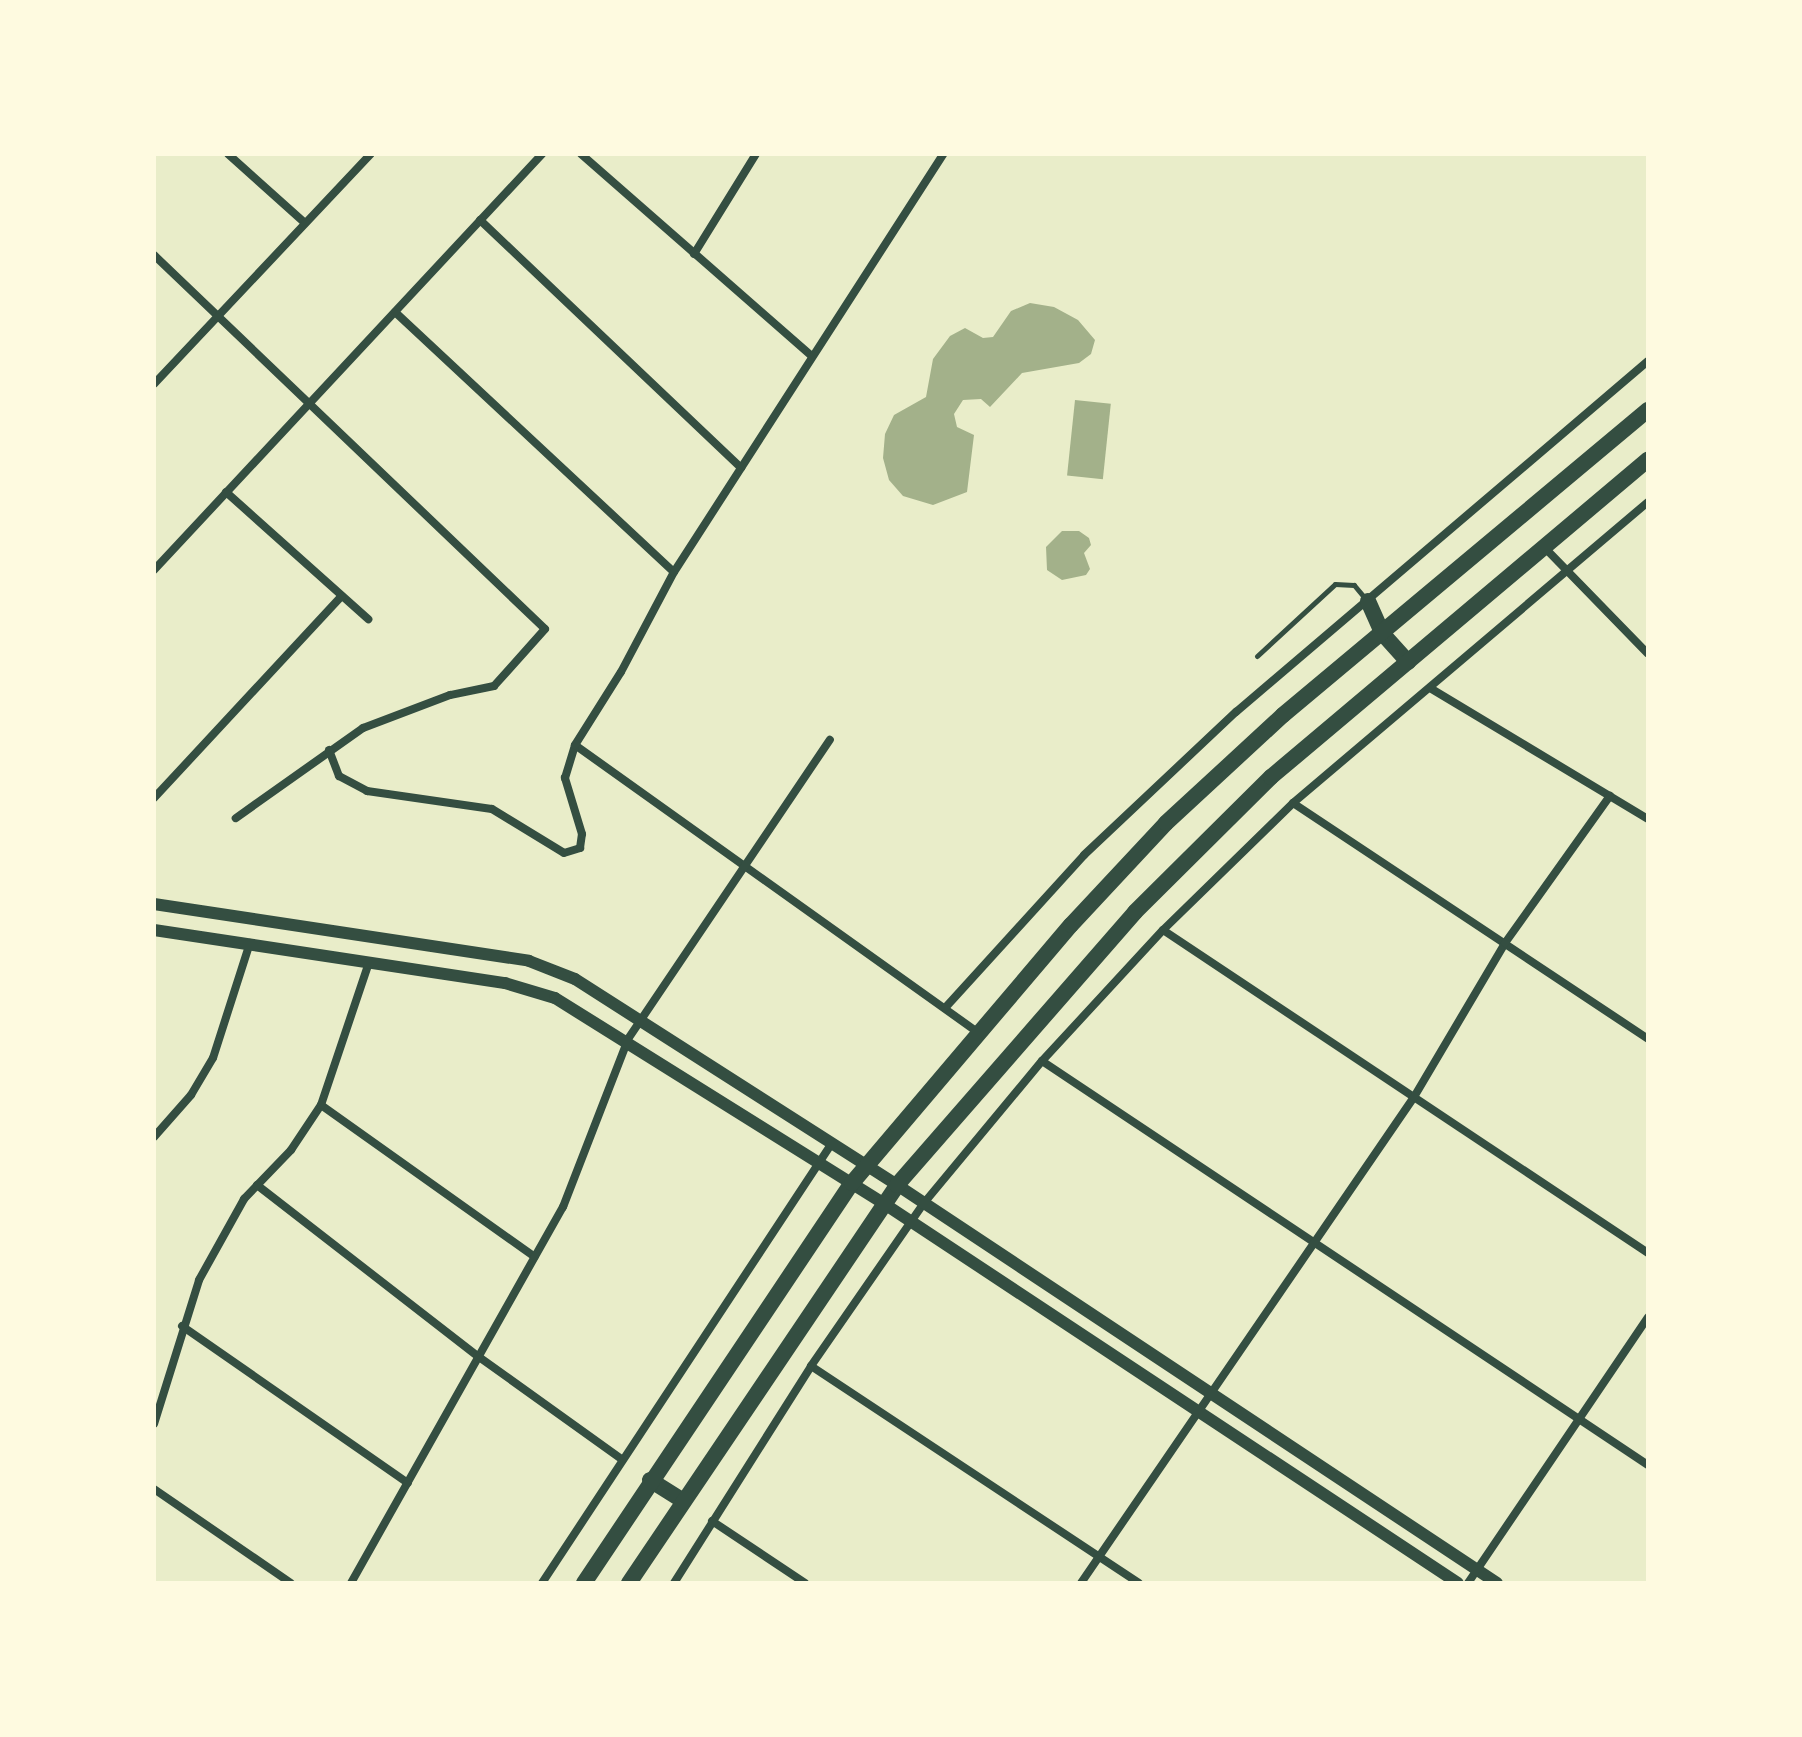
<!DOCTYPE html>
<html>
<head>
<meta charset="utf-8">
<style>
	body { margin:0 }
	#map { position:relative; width:1802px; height:1737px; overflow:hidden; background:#e9edc9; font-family:"Nunito Sans",sans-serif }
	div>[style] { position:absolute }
	.water>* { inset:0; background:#a3b18a; transform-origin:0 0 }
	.service>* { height:5px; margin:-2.5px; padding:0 2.5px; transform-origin:2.5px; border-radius:2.5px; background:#344e41 }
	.minor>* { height:8px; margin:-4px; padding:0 4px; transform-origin:4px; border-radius:4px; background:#344e41 }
	.tertiary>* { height:12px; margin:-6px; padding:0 6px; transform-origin:6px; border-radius:6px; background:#344e41 }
	.trunk>* { height:16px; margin:-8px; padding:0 8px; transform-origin:8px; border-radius:8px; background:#344e41 }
	span { translate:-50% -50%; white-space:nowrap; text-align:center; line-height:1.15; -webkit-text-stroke:6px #fefae0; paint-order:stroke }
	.frame { position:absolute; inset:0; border:156px solid #fefae0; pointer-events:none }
</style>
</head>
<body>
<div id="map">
	<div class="water">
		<div style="clip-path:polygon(1030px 303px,1054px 307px,1078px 320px,1095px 340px,1091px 354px,1079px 363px,1022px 373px,990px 407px,981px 399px,963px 400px,954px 414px,957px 427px,974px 435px,967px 492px,933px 505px,903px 496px,889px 480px,883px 458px,885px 434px,894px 415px,926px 397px,933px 359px,950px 336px,965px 328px,983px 338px,993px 337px,1011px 311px)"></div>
		<div style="left:1075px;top:400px;width:36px;height:76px;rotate:6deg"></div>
		<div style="clip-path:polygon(1062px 531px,1079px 531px,1089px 538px,1091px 545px,1084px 553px,1090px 569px,1086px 575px,1062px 580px,1047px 570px,1046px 547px)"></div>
	</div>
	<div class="service">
		<div style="left:1257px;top:656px;width:106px;rotate:-42.7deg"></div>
		<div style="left:1335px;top:584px;width:19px;rotate:3deg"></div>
		<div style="left:1354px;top:585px;width:17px;rotate:50deg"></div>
	</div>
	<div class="minor">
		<div style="left:228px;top:154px;width:103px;rotate:41.9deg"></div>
		<div style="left:581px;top:154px;width:307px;rotate:41.2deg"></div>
		<div style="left:480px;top:220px;width:360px;rotate:43.5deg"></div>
		<div style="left:694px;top:254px;width:118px;rotate:-58.2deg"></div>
		<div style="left:154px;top:255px;width:541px;rotate:43.73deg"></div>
		<div style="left:545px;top:629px;width:76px;rotate:131.8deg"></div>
		<div style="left:494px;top:686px;width:45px;rotate:168.4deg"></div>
		<div style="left:450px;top:695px;width:93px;rotate:159.2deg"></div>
		<div style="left:363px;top:728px;width:156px;rotate:144.7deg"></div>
		<div style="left:395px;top:312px;width:381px;rotate:43deg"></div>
		<div style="left:154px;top:384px;width:316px;rotate:-46.7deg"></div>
		<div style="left:226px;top:492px;width:191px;rotate:41.8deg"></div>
		<div style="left:1544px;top:547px;width:149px;rotate:45.8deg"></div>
		<div style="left:154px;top:570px;width:569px;rotate:-46.99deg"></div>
		<div style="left:1430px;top:688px;width:254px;rotate:31deg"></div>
		<div style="left:575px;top:745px;width:495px;rotate:35.5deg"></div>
		<div style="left:329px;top:750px;width:28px;rotate:69deg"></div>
		<div style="left:339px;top:776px;width:32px;rotate:28deg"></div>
		<div style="left:367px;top:791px;width:126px;rotate:8.2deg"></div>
		<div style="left:492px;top:809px;width:84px;rotate:31.4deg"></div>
		<div style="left:564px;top:853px;width:17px;rotate:-17deg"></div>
		<div style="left:580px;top:848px;width:14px;rotate:-82deg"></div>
		<div style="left:582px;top:834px;width:59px;rotate:-106.9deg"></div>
		<div style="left:565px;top:778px;width:34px;rotate:-73deg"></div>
		<div style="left:575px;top:745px;width:86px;rotate:-57.8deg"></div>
		<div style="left:621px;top:672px;width:113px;rotate:-62.1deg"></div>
		<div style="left:674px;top:572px;width:497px;rotate:-57.2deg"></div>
		<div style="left:154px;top:798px;width:275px;rotate:-47.1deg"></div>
		<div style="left:1293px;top:803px;width:426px;rotate:33.6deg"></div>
		<div style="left:1163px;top:930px;width:583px;rotate:33.66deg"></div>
		<div style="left:945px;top:1008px;width:207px;rotate:-47.7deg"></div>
		<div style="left:1084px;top:855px;width:209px;rotate:-43.3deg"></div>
		<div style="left:1236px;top:712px;width:541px;rotate:-40.43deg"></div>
		<div style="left:1042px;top:1061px;width:728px;rotate:33.69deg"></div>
		<div style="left:321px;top:1105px;width:262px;rotate:35.4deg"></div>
		<div style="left:154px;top:1137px;width:56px;rotate:-48.6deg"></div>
		<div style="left:191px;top:1095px;width:43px;rotate:-59.3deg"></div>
		<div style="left:213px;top:1058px;width:121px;rotate:-72.2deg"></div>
		<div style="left:257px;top:1185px;width:281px;rotate:37.8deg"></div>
		<div style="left:479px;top:1357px;width:173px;rotate:35.6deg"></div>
		<div style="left:182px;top:1326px;width:275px;rotate:34.8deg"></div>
		<div style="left:811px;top:1366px;width:393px;rotate:33.5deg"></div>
		<div style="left:154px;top:1424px;width:151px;rotate:-72.6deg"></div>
		<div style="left:199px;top:1280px;width:93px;rotate:-60.9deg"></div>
		<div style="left:244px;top:1199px;width:68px;rotate:-46.2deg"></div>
		<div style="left:291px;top:1150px;width:54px;rotate:-56.3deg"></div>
		<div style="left:321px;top:1105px;width:151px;rotate:-71.4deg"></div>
		<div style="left:154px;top:1489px;width:166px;rotate:34.5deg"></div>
		<div style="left:712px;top:1521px;width:112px;rotate:33.7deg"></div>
		<div style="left:351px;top:1583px;width:432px;rotate:-60.6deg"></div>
		<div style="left:563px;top:1207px;width:180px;rotate:-68.8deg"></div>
		<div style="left:628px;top:1039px;width:361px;rotate:-56deg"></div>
		<div style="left:542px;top:1583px;width:527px;rotate:-56.61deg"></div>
		<div style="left:674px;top:1583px;width:257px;rotate:-57.7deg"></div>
		<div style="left:811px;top:1366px;width:198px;rotate:-55.3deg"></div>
		<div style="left:924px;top:1203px;width:185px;rotate:-50.3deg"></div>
		<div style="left:1042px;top:1061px;width:178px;rotate:-47.3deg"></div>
		<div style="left:1163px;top:930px;width:182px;rotate:-44.3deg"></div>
		<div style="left:1293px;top:803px;width:465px;rotate:-40.3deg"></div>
		<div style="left:1081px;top:1583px;width:589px;rotate:-55.58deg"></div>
		<div style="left:1414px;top:1097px;width:179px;rotate:-59.4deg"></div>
		<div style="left:1505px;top:943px;width:181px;rotate:-54.5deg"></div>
		<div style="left:1468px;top:1583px;width:321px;rotate:-55.9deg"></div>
	</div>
	<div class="tertiary">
		<div style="left:154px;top:904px;width:379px;rotate:8.6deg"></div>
		<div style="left:529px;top:961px;width:49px;rotate:21.4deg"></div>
		<div style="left:575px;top:979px;width:382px;rotate:32.6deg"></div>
		<div style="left:897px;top:1185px;width:720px;rotate:33.56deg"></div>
		<div style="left:154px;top:930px;width:355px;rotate:8.6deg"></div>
		<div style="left:505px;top:983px;width:52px;rotate:16.7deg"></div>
		<div style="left:555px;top:998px;width:387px;rotate:32deg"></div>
		<div style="left:883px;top:1203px;width:689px;rotate:33.46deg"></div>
	</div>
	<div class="trunk">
		<div style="left:1368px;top:601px;width:35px;rotate:66deg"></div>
		<div style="left:1382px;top:633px;width:39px;rotate:48deg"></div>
		<div style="left:650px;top:1480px;width:39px;rotate:32deg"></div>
		<div style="left:584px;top:1583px;width:481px;rotate:-56.2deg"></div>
		<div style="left:852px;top:1183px;width:338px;rotate:-49.7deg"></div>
		<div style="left:1071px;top:925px;width:139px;rotate:-47deg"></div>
		<div style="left:1166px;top:823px;width:159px;rotate:-42.7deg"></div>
		<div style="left:1283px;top:715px;width:476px;rotate:-39.9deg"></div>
		<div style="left:629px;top:1583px;width:480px;rotate:-56deg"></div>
		<div style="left:897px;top:1185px;width:362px;rotate:-48.9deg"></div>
		<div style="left:1135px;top:912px;width:192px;rotate:-44.8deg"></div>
		<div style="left:1271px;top:777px;width:493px;rotate:-40.1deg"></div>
	</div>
	<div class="frame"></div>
</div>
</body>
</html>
